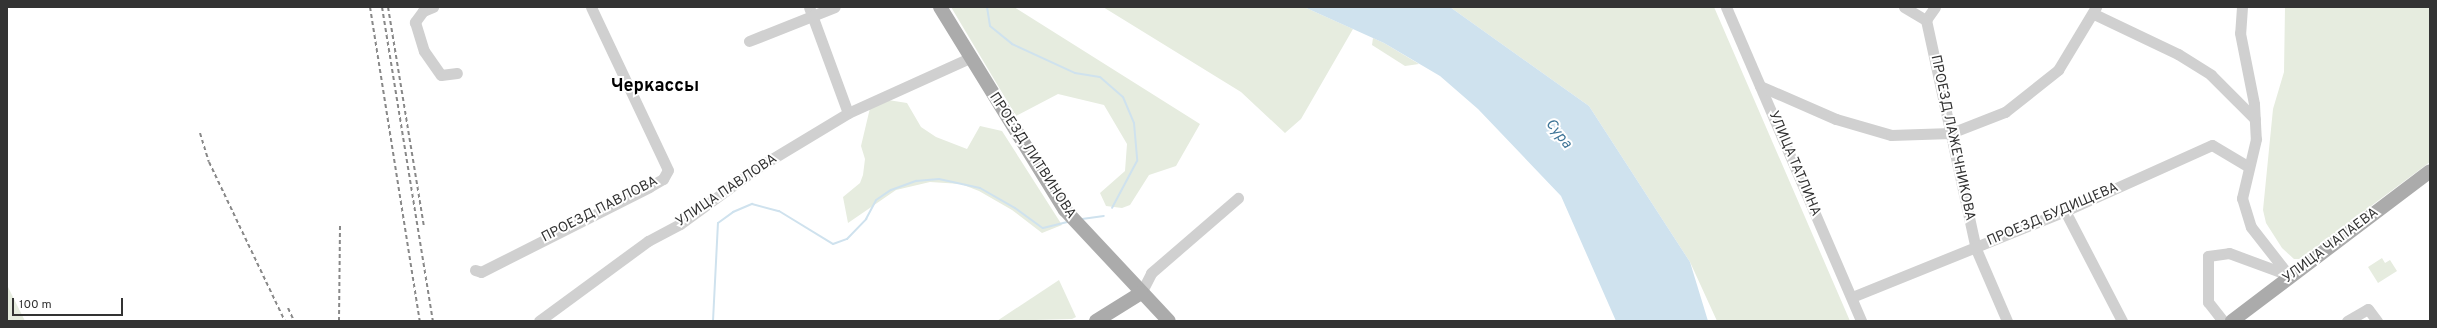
<!DOCTYPE html>
<html>
<head>
<meta charset="utf-8">
<style>
	body { margin:0 }
	#map { position:relative; width:2437px; height:328px; overflow:hidden; background:#fff; font-family:Overpass,sans-serif }
	div>[style] { position:absolute }
	.green>* { inset:0; background:#e6ecdf }
	.water>* { inset:0; background:#cfe2ee }
	.stream>* { height:2px; margin:-1px; padding:0 1px; transform-origin:1px; border-radius:1px; background:#cfe2ee }
	.minor>* { height:11px; margin:-5.5px; padding:0 5.5px; transform-origin:5.5px; border-radius:5.5px; background:#d0d0d0 }
	.major>* { height:14px; margin:-7px; padding:0 7px; transform-origin:7px; border-radius:7px; background:#ababab }
	.rail>* { height:2px; margin-top:-1px; transform-origin:0; background:repeating-linear-gradient(90deg,#888 0 4px,transparent 0 7px) }
	span { translate:-50% -50%; white-space:nowrap; text-align:center; line-height:1.15; -webkit-text-stroke:4px #fff; paint-order:stroke }
	.street-label { font-size:14px; color:#333 }
	.water-label { font-size:15px; color:#3f7597; font-style:italic }
	.district-label { font-size:18px; color:#000; font-weight:700 }
	.frame { position:absolute; inset:0; border:8px solid #333; pointer-events:none }
	.scale { position:absolute; left:12px; top:298px; width:111px; height:18px; box-sizing:border-box; border:2px solid #333; border-top:0; padding-left:5px; font-size:12px; line-height:14px; white-space:nowrap; color:#333; -webkit-text-stroke:3px #fff; paint-order:stroke }
</style>
</head>
<body>
<div id="map">
	<div class="green">
		<div style="clip-path:polygon(951px 7px,1014px 7px,1200px 124px,1176px 166px,1149px 175px,1130px 205px,1122px 208px,1106px 206px,1100px 193px,1125px 171px,1127px 144px,1104px 105px,1058px 94px,1016px 116px)"></div>
		<div style="clip-path:polygon(1103px 7px,1304px 7px,1353px 29px,1301px 119px,1285px 133px,1241px 92px)"></div>
		<div style="clip-path:polygon(1450px 7px,1714px 7px,1850px 321px,1717px 321px,1690px 262px,1589px 106px)"></div>
		<div style="clip-path:polygon(2285px 7px,2430px 7px,2430px 162px,2300px 259px,2294px 259px,2282px 248px,2266px 223px,2263px 210px,2273px 109px,2284px 72px)"></div>
		<div style="clip-path:polygon(1373px 38px,1384px 43px,1419px 64px,1405px 66px,1372px 45px)"></div>
		<div style="clip-path:polygon(888px 100px,907px 103px,921px 127px,936px 137px,967px 149px,980px 126px,1002px 131px,1062px 225px,1042px 233px,1012px 210px,979px 191px,961px 184px,930px 182px,896px 190px,848px 223px,843px 197px,860px 183px,863px 175px,865px 159px,861px 146px,870px 108px)"></div>
		<div style="clip-path:polygon(2382px 258px,2385px 263px,2390px 260px,2397px 271px,2378px 283px,2368px 267px)"></div>
		<div style="clip-path:polygon(1059px 280px,1076px 317px,1072px 319px,997px 321px)"></div>
		<div style="clip-path:polygon(7px 285px,25px 321px,7px 321px)"></div>
	</div>
	<div class="water">
		<div style="clip-path:polygon(1304px 7px,1450px 7px,1589px 106px,1690px 262px,1708px 321px,1616px 321px,1561px 196px,1478px 109px,1440px 76px,1384px 43px)"></div>
	</div>
	<div class="stream">
		<div style="left:987px;top:7px;width:19px;rotate:81deg"></div>
		<div style="left:990px;top:26px;width:28px;rotate:39deg"></div>
		<div style="left:1012px;top:44px;width:69px;rotate:24.7deg"></div>
		<div style="left:1075px;top:73px;width:25px;rotate:9deg"></div>
		<div style="left:1100px;top:77px;width:30px;rotate:41deg"></div>
		<div style="left:1123px;top:97px;width:28px;rotate:67deg"></div>
		<div style="left:1134px;top:123px;width:38px;rotate:85deg"></div>
		<div style="left:1137px;top:161px;width:53px;rotate:118deg"></div>
		<div style="left:1082px;top:219px;width:22px;rotate:-8deg"></div>
		<div style="left:713px;top:321px;width:98px;rotate:-87.1deg"></div>
		<div style="left:718px;top:223px;width:19px;rotate:-36deg"></div>
		<div style="left:733px;top:212px;width:21px;rotate:-23deg"></div>
		<div style="left:752px;top:204px;width:28px;rotate:15deg"></div>
		<div style="left:779px;top:211px;width:63px;rotate:31.4deg"></div>
		<div style="left:833px;top:244px;width:15px;rotate:-20deg"></div>
		<div style="left:847px;top:239px;width:28px;rotate:-46deg"></div>
		<div style="left:866px;top:219px;width:21px;rotate:-62deg"></div>
		<div style="left:876px;top:200px;width:18px;rotate:-34deg"></div>
		<div style="left:891px;top:190px;width:27px;rotate:-20deg"></div>
		<div style="left:916px;top:181px;width:23px;rotate:-5deg"></div>
		<div style="left:939px;top:179px;width:42px;rotate:12.4deg"></div>
		<div style="left:980px;top:188px;width:40px;rotate:29.7deg"></div>
		<div style="left:1015px;top:208px;width:34px;rotate:36deg"></div>
		<div style="left:1043px;top:228px;width:25px;rotate:-14deg"></div>
	</div>
	<div class="minor">
		<div style="left:433px;top:7px;width:11px;rotate:158deg"></div>
		<div style="left:423px;top:11px;width:14px;rotate:126deg"></div>
		<div style="left:415px;top:22px;width:30px;rotate:73deg"></div>
		<div style="left:424px;top:51px;width:29px;rotate:55deg"></div>
		<div style="left:441px;top:75px;width:16px;rotate:-7deg"></div>
		<div style="left:809px;top:7px;width:113px;rotate:69.8deg"></div>
		<div style="left:1726px;top:7px;width:342px;rotate:66.7deg"></div>
		<div style="left:1904px;top:7px;width:26px;rotate:31deg"></div>
		<div style="left:1935px;top:7px;width:16px;rotate:125deg"></div>
		<div style="left:1926px;top:20px;width:234px;rotate:77.7deg"></div>
		<div style="left:1976px;top:249px;width:78px;rotate:66.7deg"></div>
		<div style="left:2242px;top:7px;width:26px;rotate:94deg"></div>
		<div style="left:2240px;top:33px;width:72px;rotate:78.8deg"></div>
		<div style="left:2254px;top:104px;width:35px;rotate:87deg"></div>
		<div style="left:2256px;top:139px;width:61px;rotate:103.3deg"></div>
		<div style="left:2242px;top:198px;width:30px;rotate:73deg"></div>
		<div style="left:2251px;top:227px;width:63px;rotate:52deg"></div>
		<div style="left:2094px;top:14px;width:93px;rotate:25.5deg"></div>
		<div style="left:2178px;top:54px;width:39px;rotate:32deg"></div>
		<div style="left:2211px;top:75px;width:62px;rotate:45deg"></div>
		<div style="left:749px;top:41px;width:92px;rotate:-21.6deg"></div>
		<div style="left:1760px;top:86px;width:83px;rotate:23.5deg"></div>
		<div style="left:1836px;top:119px;width:57px;rotate:16.2deg"></div>
		<div style="left:1891px;top:135px;width:60px;rotate:-1.9deg"></div>
		<div style="left:1951px;top:133px;width:58px;rotate:-21.3deg"></div>
		<div style="left:2005px;top:112px;width:68px;rotate:-38.4deg"></div>
		<div style="left:2058px;top:70px;width:74px;rotate:-58.9deg"></div>
		<div style="left:2065px;top:211px;width:124px;rotate:62.6deg"></div>
		<div style="left:475px;top:270px;width:6px;rotate:18deg"></div>
		<div style="left:481px;top:272px;width:188px;rotate:-26.8deg"></div>
		<div style="left:649px;top:187px;width:16px;rotate:-30deg"></div>
		<div style="left:663px;top:179px;width:10px;rotate:-61deg"></div>
		<div style="left:668px;top:170px;width:180px;rotate:-115.3deg"></div>
		<div style="left:1141px;top:293px;width:22px;rotate:-63deg"></div>
		<div style="left:1151px;top:273px;width:115px;rotate:-40.8deg"></div>
		<div style="left:1852px;top:297px;width:230px;rotate:-22deg"></div>
		<div style="left:2065px;top:211px;width:161px;rotate:-24.2deg"></div>
		<div style="left:2212px;top:145px;width:43px;rotate:30.7deg"></div>
		<div style="left:539px;top:321px;width:135px;rotate:-36.3deg"></div>
		<div style="left:648px;top:241px;width:36px;rotate:-28deg"></div>
		<div style="left:680px;top:224px;width:95px;rotate:-36deg"></div>
		<div style="left:757px;top:168px;width:106px;rotate:-31.1deg"></div>
		<div style="left:848px;top:113px;width:134px;rotate:-24.3deg"></div>
		<div style="left:2223px;top:321px;width:24px;rotate:-128deg"></div>
		<div style="left:2208px;top:302px;width:46px;rotate:-90deg"></div>
		<div style="left:2208px;top:256px;width:21px;rotate:-8deg"></div>
		<div style="left:2229px;top:253px;width:61px;rotate:20.2deg"></div>
		<div style="left:2347px;top:321px;width:24px;rotate:-30deg"></div>
		<div style="left:2368px;top:309px;width:15px;rotate:53deg"></div>
	</div>
	<div class="major">
		<div style="left:940px;top:7px;width:238px;rotate:58.4deg"></div>
		<div style="left:1065px;top:210px;width:152px;rotate:46.9deg"></div>
		<div style="left:1096px;top:321px;width:53px;rotate:-31.9deg"></div>
		<div style="left:2232px;top:321px;width:248px;rotate:-37.1deg"></div>
	</div>
	<div class="rail">
		<div style="left:370px;top:7px;width:318px;rotate:81deg"></div>
		<div style="left:382px;top:7px;width:318px;rotate:80.8deg"></div>
		<div style="left:388px;top:7px;width:222px;rotate:80.7deg"></div>
		<div style="left:200px;top:133px;width:30px;rotate:73deg"></div>
		<div style="left:209px;top:162px;width:176px;rotate:64.5deg"></div>
		<div style="left:288px;top:308px;width:14px;rotate:65deg"></div>
		<div style="left:339px;top:321px;width:98px;rotate:-89.4deg"></div>
	</div>
	<div class="street-label">
		<span style="left:1952px;top:138px;rotate:78deg">ПРОЕЗД ЛАЖЕЧНИКОВА</span>
		<span style="left:1032px;top:156px;rotate:57deg">ПРОЕЗД ЛИТВИНОВА</span>
		<span style="left:1794px;top:164px;rotate:67deg">УЛИЦА ТАТЛИНА</span>
		<span style="left:727px;top:191px;rotate:-34deg">УЛИЦА ПАВЛОВА</span>
		<span style="left:600px;top:210px;rotate:-27deg">ПРОЕЗД ПАВЛОВА</span>
		<span style="left:2053px;top:215px;rotate:-23deg">ПРОЕЗД БУДИЩЕВА</span>
		<span style="left:2331px;top:246px;rotate:-37deg">УЛИЦА ЧАПАЕВА</span>
	</div>
	<div class="water-label">
		<span style="left:1558px;top:134px;rotate:52deg">Сура</span>
	</div>
	<div class="district-label">
		<span style="left:655px;top:87px">Черкассы</span>
	</div>
	<div class="frame"></div>
	<div class="scale">100 m</div>
</div>
</body>
</html>
